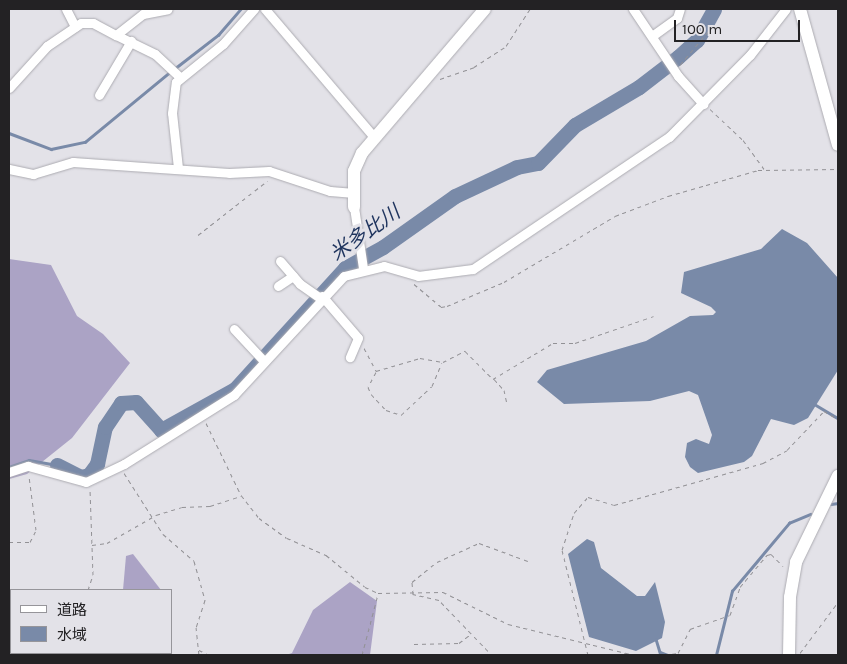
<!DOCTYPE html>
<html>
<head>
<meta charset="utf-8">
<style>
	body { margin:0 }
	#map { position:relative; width:847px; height:664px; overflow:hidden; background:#e3e2e8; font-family:Karla,"Noto Sans JP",sans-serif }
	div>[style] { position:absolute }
	.forest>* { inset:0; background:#aba3c5 }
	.water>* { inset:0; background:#798aa8 }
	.stream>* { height:2.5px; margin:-1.25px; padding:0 1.25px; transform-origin:1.25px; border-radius:1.25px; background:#798aa8 }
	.river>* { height:15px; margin:-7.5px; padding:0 7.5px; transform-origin:7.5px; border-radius:7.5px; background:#798aa8 }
	.path>* { height:1px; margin-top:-0.5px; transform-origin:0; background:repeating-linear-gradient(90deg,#929195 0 4px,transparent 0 8px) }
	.roads { filter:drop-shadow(0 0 1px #acabb1) drop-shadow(0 0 1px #acabb1) }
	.street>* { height:9px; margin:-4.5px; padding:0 4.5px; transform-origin:4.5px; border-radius:4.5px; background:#fff }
	.secondary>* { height:12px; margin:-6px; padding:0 6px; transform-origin:6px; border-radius:6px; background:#fff }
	span { translate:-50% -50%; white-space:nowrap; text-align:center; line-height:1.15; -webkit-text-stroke:5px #e3e2e8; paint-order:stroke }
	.water-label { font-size:20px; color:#1f345e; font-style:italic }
	.frame { position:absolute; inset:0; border:10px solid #232224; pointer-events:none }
	.legend { position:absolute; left:10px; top:589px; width:162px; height:65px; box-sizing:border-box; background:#e3e2e8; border:1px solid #96959a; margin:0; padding:6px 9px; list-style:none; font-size:15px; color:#232224 }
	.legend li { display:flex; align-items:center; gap:10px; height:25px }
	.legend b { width:25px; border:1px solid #96959a }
	.scale { position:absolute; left:674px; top:20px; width:126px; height:22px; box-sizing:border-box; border:2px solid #232224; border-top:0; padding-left:6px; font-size:15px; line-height:18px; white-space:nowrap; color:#232224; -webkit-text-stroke:4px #e3e2e8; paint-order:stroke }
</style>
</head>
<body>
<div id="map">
	<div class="forest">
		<div style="clip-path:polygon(9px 259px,51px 265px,77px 316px,103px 334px,130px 363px,72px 438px,27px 474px,9px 479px)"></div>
		<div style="clip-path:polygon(133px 554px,161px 590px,123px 590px,126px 556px)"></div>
		<div style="clip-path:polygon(350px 582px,377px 601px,370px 655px,286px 655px,292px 653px,313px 610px)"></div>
	</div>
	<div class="water">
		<div style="clip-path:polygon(782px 229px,807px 243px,838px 278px,838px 370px,808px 418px,794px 425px,771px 419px,752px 456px,744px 462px,698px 473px,690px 467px,685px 457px,687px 443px,696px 439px,709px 444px,712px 435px,698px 395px,689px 391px,650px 401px,564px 404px,537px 382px,547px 370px,646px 341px,690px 316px,713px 315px,716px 312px,711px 307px,681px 293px,684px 272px,761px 249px)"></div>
		<div style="clip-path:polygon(587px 539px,594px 542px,601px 568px,637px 596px,645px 596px,655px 582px,665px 622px,662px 638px,636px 651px,589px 637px,568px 554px)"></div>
	</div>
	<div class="stream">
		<div style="left:174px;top:69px;width:56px;rotate:-37.7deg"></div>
		<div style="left:218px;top:35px;width:35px;rotate:-49deg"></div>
		<div style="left:9px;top:133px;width:45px;rotate:20.9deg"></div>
		<div style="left:51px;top:149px;width:35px;rotate:-12deg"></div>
		<div style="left:85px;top:142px;width:110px;rotate:-39.5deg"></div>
		<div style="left:816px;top:405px;width:26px;rotate:31deg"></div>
		<div style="left:9px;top:467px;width:21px;rotate:-19deg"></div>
		<div style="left:29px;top:460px;width:28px;rotate:10deg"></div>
		<div style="left:831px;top:504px;width:7px;rotate:-8deg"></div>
		<div style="left:656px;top:639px;width:14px;rotate:73deg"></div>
		<div style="left:660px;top:652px;width:9px;rotate:21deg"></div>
		<div style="left:716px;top:655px;width:66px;rotate:-76deg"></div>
		<div style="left:732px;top:591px;width:89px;rotate:-50deg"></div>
		<div style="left:789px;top:523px;width:23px;rotate:-23deg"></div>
	</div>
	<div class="river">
		<div style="left:57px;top:465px;width:27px;rotate:27deg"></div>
		<div style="left:81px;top:477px;width:8px;rotate:-14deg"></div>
		<div style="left:89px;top:475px;width:14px;rotate:-54deg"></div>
		<div style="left:97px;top:464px;width:38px;rotate:-78deg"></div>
		<div style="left:105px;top:427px;width:29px;rotate:-56deg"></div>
		<div style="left:121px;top:403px;width:15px;rotate:-4deg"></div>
		<div style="left:136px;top:402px;width:38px;rotate:48deg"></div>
		<div style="left:161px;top:430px;width:85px;rotate:-29deg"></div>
		<div style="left:235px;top:389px;width:164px;rotate:-47.7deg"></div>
		<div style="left:345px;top:268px;width:43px;rotate:-28.9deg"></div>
		<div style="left:383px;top:247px;width:88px;rotate:-35.3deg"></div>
		<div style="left:455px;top:196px;width:68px;rotate:-25.1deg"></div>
		<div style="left:517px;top:167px;width:21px;rotate:-11deg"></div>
		<div style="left:538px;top:163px;width:53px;rotate:-45.8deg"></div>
		<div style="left:575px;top:125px;width:74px;rotate:-30.7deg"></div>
		<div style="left:639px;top:87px;width:49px;rotate:-37.6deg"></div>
		<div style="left:678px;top:57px;width:25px;rotate:-42deg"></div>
		<div style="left:697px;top:40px;width:35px;rotate:-61deg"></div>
	</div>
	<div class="path">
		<div style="left:680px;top:65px;width:56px;rotate:-50.1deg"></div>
		<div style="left:440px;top:79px;width:36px;rotate:-19deg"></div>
		<div style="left:474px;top:67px;width:38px;rotate:-33deg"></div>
		<div style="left:506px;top:46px;width:44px;rotate:-57deg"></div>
		<div style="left:710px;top:109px;width:45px;rotate:43.2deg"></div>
		<div style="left:743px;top:140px;width:36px;rotate:54deg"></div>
		<div style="left:198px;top:235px;width:88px;rotate:-38deg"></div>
		<div style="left:414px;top:284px;width:35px;rotate:40deg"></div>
		<div style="left:441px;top:307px;width:6px;rotate:-9deg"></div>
		<div style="left:447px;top:306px;width:62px;rotate:-22.8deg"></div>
		<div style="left:504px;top:282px;width:129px;rotate:-30.7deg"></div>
		<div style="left:615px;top:216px;width:57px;rotate:-20.7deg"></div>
		<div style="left:668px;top:196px;width:94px;rotate:-16.1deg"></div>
		<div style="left:758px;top:170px;width:80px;rotate:-0.7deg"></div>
		<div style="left:364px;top:348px;width:26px;rotate:62deg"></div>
		<div style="left:376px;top:371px;width:46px;rotate:-16.5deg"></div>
		<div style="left:420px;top:358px;width:23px;rotate:10deg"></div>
		<div style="left:443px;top:362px;width:25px;rotate:-27deg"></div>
		<div style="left:465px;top:351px;width:40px;rotate:45deg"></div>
		<div style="left:493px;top:379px;width:70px;rotate:-31deg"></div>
		<div style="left:553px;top:343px;width:22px"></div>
		<div style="left:575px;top:343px;width:83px;rotate:-18.9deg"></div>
		<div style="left:376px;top:372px;width:17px;rotate:118deg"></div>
		<div style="left:368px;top:387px;width:8px;rotate:67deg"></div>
		<div style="left:371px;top:394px;width:22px;rotate:47deg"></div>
		<div style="left:386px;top:410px;width:16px;rotate:18deg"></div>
		<div style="left:401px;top:415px;width:42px;rotate:-43.1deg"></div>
		<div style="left:432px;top:386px;width:25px;rotate:-67deg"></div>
		<div style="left:494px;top:379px;width:15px;rotate:48deg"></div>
		<div style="left:504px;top:390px;width:14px;rotate:78deg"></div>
		<div style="left:206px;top:423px;width:80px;rotate:64.1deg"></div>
		<div style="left:241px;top:495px;width:29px;rotate:52deg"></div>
		<div style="left:259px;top:518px;width:34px;rotate:36deg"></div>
		<div style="left:287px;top:538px;width:43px;rotate:23.6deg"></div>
		<div style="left:326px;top:555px;width:50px;rotate:39.4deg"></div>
		<div style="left:365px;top:587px;width:14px;rotate:25deg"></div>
		<div style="left:378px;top:593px;width:65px;rotate:-0.9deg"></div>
		<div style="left:443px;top:592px;width:72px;rotate:26.2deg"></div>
		<div style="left:508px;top:624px;width:130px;rotate:13.8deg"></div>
		<div style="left:124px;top:473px;width:72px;rotate:57.4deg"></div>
		<div style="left:163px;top:534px;width:41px;rotate:41.1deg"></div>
		<div style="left:194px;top:561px;width:41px;rotate:74.2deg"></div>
		<div style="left:205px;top:600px;width:28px;rotate:108deg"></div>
		<div style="left:196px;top:627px;width:28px;rotate:84deg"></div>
		<div style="left:9px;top:542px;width:21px"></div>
		<div style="left:30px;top:542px;width:13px;rotate:-63deg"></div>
		<div style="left:36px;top:530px;width:54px;rotate:-97.4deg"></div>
		<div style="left:92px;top:545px;width:15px;rotate:-8deg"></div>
		<div style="left:107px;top:543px;width:56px;rotate:-29.7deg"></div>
		<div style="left:156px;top:515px;width:27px;rotate:-17deg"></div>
		<div style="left:182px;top:507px;width:28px;rotate:-2deg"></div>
		<div style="left:210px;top:506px;width:32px;rotate:-18deg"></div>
		<div style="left:88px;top:590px;width:16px;rotate:-72deg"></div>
		<div style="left:93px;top:575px;width:86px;rotate:-92deg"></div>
		<div style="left:414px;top:644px;width:45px;rotate:-1.3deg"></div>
		<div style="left:459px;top:643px;width:15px;rotate:-37deg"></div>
		<div style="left:199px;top:650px;width:11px;rotate:27deg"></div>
		<div style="left:488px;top:651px;width:71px;rotate:-133.9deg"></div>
		<div style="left:439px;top:600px;width:27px;rotate:-167deg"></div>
		<div style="left:413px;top:594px;width:12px;rotate:-95deg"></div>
		<div style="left:412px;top:582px;width:32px;rotate:-39deg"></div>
		<div style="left:437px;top:562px;width:46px;rotate:-24.3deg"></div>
		<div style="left:479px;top:543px;width:52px;rotate:20.2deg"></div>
		<div style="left:800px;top:653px;width:64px;rotate:-53.3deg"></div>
		<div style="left:37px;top:655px;width:2px;rotate:-63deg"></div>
		<div style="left:362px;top:655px;width:63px;rotate:-75.3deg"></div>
		<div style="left:588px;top:655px;width:108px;rotate:-103.9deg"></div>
		<div style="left:562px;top:550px;width:39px;rotate:-72deg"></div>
		<div style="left:574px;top:513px;width:21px;rotate:-49deg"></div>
		<div style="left:588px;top:497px;width:27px;rotate:17deg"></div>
		<div style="left:614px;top:505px;width:155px;rotate:-15.7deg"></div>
		<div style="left:763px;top:463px;width:27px;rotate:-28deg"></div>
		<div style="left:787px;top:450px;width:54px;rotate:-46.5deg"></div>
		<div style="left:824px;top:411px;width:16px;rotate:30deg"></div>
		<div style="left:664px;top:655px;width:14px;rotate:-8deg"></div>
		<div style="left:678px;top:653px;width:27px;rotate:-63deg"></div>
		<div style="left:690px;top:629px;width:42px;rotate:-19.3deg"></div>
		<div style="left:730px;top:615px;width:30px;rotate:-70deg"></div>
		<div style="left:740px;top:587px;width:42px;rotate:-49.8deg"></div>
		<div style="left:767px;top:555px;width:4px;rotate:-14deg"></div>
		<div style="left:771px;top:554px;width:17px;rotate:45deg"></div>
	</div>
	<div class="roads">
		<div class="street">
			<div style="left:66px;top:9px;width:20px;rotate:63deg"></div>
			<div style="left:265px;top:9px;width:168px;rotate:49.6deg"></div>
			<div style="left:633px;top:9px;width:81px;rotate:56.1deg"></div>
			<div style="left:678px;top:76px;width:38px;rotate:48deg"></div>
			<div style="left:116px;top:35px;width:43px;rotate:26deg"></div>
			<div style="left:155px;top:54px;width:33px;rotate:43deg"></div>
			<div style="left:652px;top:36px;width:31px;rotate:-36deg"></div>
			<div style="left:677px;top:18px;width:9px;rotate:-72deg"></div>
			<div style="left:9px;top:88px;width:57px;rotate:-47.9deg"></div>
			<div style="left:47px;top:46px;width:41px;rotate:-34.1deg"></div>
			<div style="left:81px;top:23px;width:12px"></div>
			<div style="left:93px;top:23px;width:26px;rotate:28deg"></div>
			<div style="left:116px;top:35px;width:34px;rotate:-38deg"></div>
			<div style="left:143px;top:14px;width:25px;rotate:-11deg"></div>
			<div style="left:99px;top:95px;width:63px;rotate:-59.3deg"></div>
			<div style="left:178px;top:168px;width:55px;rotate:-96.2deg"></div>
			<div style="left:172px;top:113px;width:31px;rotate:-83deg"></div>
			<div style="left:176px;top:82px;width:60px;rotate:-39deg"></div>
			<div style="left:223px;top:44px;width:47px;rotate:-48.5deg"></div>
			<div style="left:9px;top:169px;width:25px;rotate:12deg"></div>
			<div style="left:33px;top:174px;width:42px;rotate:-16.7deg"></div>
			<div style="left:73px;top:162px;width:156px;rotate:4deg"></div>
			<div style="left:229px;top:173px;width:40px;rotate:-2.9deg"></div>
			<div style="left:269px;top:171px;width:64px;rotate:18.2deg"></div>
			<div style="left:330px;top:191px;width:21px;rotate:5deg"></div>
			<div style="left:354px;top:207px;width:62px;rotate:81.6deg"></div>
			<div style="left:280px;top:261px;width:30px;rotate:49deg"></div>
			<div style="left:300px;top:284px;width:24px;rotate:35deg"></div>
			<div style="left:278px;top:286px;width:18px;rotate:-34deg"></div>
			<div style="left:322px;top:296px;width:55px;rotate:49.4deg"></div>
			<div style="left:358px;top:338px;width:21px;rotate:113deg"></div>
			<div style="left:234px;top:329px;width:41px;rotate:47deg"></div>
			<div style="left:9px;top:472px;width:20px;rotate:-18deg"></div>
			<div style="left:28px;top:466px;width:60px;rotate:15.4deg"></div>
			<div style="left:86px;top:482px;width:42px;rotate:-25.3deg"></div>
			<div style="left:124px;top:464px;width:130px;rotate:-32.1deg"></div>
			<div style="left:234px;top:395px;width:162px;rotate:-47.3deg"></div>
			<div style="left:344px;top:276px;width:41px;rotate:-14deg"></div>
			<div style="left:384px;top:266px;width:35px;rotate:16deg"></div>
			<div style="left:418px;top:276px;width:55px;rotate:-7.3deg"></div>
			<div style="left:473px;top:269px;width:236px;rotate:-34deg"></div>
			<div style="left:669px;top:137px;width:115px;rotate:-45.4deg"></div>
			<div style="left:750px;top:55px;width:58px;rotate:-52deg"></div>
		</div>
		<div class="secondary">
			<div style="left:800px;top:9px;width:141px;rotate:74.4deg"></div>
			<div style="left:354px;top:207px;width:36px;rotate:-90deg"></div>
			<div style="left:354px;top:171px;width:20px;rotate:-66deg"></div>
			<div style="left:362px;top:153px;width:189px;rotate:-49.5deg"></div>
			<div style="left:789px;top:655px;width:58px;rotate:-89deg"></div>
			<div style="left:790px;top:597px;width:36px;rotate:-80deg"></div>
			<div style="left:796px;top:562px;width:96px;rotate:-64deg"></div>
		</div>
	</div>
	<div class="water-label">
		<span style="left:365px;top:233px;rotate:-35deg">米多比川</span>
	</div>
	<div class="frame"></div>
	<ul class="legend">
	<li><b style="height:6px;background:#fff"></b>道路</li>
	<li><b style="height:14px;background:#798aa8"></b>水域</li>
	</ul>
	<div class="scale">100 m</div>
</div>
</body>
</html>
